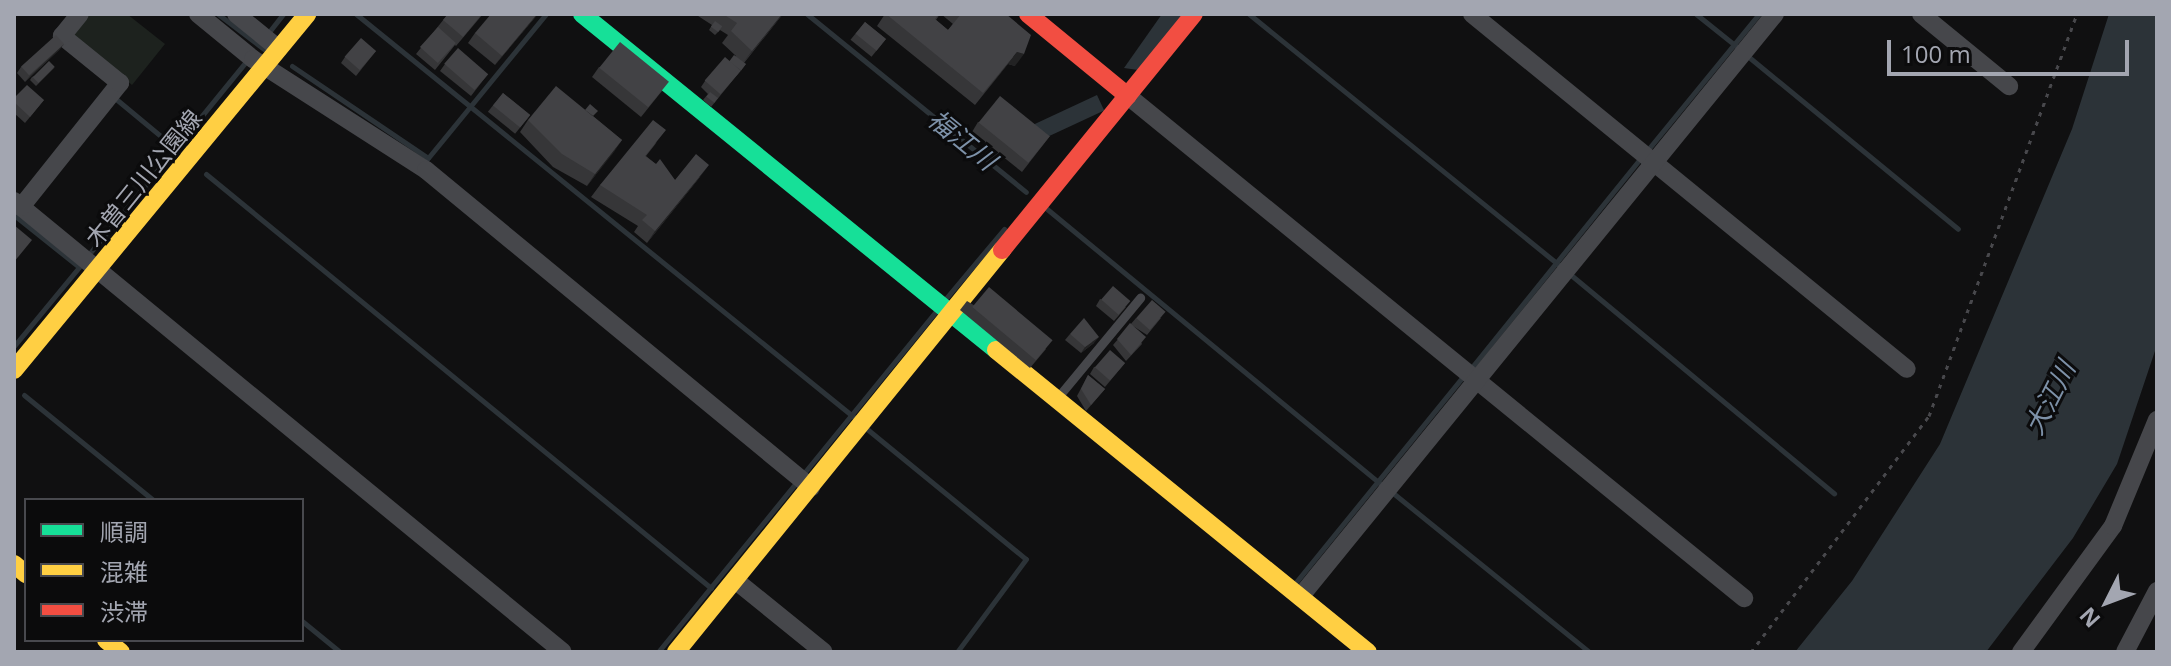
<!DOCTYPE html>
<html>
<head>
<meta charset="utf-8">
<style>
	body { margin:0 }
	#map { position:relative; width:2171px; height:666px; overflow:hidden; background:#101011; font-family:"Open Sans","Noto Sans JP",sans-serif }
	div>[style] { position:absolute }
	.green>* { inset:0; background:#1d221e }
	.water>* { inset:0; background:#2c3338; transform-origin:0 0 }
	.stream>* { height:5px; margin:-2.5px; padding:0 2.5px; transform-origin:2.5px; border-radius:2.5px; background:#2c3338 }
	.path>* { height:3px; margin-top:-1.5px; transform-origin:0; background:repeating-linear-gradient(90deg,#48484c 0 4px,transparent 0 10px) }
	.lane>* { height:9px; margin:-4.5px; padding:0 4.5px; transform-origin:4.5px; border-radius:4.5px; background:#46474b }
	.street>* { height:18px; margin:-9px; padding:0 9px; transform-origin:9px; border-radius:9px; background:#46474b }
	.fast>* { height:18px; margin:-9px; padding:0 9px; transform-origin:9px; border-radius:9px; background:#16e098 }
	.slow>* { height:18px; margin:-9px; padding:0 9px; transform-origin:9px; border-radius:9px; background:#ffcf43 }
	.jam>* { height:18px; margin:-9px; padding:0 9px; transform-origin:9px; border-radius:9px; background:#f24e42 }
	.wall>* { inset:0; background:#363638; transform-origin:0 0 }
	.shaded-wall>* { inset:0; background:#222223 }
	.building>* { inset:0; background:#424245; transform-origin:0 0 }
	span { translate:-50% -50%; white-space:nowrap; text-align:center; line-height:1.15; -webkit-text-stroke:6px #0b0b0c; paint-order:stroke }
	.street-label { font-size:24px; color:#a3a6b1 }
	.water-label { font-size:26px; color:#7d91a8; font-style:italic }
	.frame { position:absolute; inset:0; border:16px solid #a3a6b1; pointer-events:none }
	.legend { position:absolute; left:24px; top:498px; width:280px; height:144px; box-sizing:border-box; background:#0b0b0c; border:2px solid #48494e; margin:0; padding:10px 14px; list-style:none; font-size:24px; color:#a3a6b1 }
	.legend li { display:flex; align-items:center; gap:16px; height:40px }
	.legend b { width:40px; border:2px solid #48494e }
	.north { position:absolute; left:2067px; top:562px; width:80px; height:80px; -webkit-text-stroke:6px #0b0b0c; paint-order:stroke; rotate:228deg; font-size:22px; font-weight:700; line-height:32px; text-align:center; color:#a3a6b1 }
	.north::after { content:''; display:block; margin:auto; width:28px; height:36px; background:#a3a6b1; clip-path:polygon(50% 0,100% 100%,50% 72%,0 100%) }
	.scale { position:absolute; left:1887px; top:40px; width:242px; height:36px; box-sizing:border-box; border:4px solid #a3a6b1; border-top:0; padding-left:10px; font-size:24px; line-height:28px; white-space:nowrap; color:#a3a6b1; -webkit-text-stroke:6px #0b0b0c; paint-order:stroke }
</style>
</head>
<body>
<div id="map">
	<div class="green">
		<div style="clip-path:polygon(86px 14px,127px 14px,165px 44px,132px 85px,70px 33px)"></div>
	</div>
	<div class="water">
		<div style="clip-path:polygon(1162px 14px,1183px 14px,1138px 70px,1124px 68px)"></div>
		<div style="clip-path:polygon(2109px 14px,2157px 14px,2157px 345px,2117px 464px,2073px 538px,1986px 652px,1795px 652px,1852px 581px,1940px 444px,2072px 129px)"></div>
		<div style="left:1097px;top:95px;width:17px;height:126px;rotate:65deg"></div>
	</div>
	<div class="stream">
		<div style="left:218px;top:14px;width:58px;rotate:37.3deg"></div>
		<div style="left:356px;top:14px;width:642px;rotate:38.99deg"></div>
		<div style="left:807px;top:14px;width:282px;rotate:39.1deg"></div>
		<div style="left:1249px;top:14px;width:400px;rotate:39deg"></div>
		<div style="left:1696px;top:14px;width:51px;rotate:38.7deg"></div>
		<div style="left:269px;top:32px;width:23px;rotate:-52deg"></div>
		<div style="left:1750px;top:58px;width:269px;rotate:39.4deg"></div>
		<div style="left:292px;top:66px;width:164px;rotate:34.1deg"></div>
		<div style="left:428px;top:158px;width:186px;rotate:-50.7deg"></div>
		<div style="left:116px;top:99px;width:77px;rotate:39.7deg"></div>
		<div style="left:1650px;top:147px;width:172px;rotate:-50.7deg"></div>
		<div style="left:206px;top:174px;width:653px;rotate:39.34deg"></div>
		<div style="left:1047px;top:209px;width:433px;rotate:39.5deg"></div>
		<div style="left:14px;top:215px;width:83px;rotate:38.7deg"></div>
		<div style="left:89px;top:254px;width:247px;rotate:-50.8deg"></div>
		<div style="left:1571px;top:275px;width:342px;rotate:39.7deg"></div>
		<div style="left:947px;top:297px;width:89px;rotate:-50deg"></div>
		<div style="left:14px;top:346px;width:104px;rotate:-50.5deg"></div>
		<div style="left:1472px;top:367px;width:267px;rotate:-51.1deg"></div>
		<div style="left:24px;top:395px;width:166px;rotate:39.1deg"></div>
		<div style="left:867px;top:429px;width:205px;rotate:39.3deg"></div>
		<div style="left:1026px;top:559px;width:116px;rotate:126.6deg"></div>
		<div style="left:804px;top:473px;width:209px;rotate:-50.8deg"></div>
		<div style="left:1393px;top:493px;width:252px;rotate:39deg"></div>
		<div style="left:1296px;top:582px;width:263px;rotate:-50.9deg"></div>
		<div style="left:302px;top:621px;width:49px;rotate:39.2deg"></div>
		<div style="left:658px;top:652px;width:217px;rotate:-50.8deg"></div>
	</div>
	<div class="path">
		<div style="left:1751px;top:652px;width:296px;rotate:-53deg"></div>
		<div style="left:1929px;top:416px;width:428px;rotate:-69.8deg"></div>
	</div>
	<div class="lane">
		<div style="left:1058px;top:397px;width:129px;rotate:-50.4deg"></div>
	</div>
	<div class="street">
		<div style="left:198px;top:14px;width:71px;rotate:39.3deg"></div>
		<div style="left:253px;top:59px;width:206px;rotate:32.7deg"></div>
		<div style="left:426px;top:170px;width:499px;rotate:39.5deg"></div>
		<div style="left:236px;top:14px;width:55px;rotate:39.1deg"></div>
		<div style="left:1472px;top:14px;width:561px;rotate:39.22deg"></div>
		<div style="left:1921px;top:14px;width:114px;rotate:39.3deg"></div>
		<div style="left:1128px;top:96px;width:795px;rotate:39.18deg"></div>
		<div style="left:14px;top:201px;width:710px;rotate:39.4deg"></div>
		<div style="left:21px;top:207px;width:159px;rotate:-51.4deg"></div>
		<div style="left:120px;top:83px;width:75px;rotate:-141deg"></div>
		<div style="left:62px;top:36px;width:28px;rotate:-51deg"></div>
		<div style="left:735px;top:580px;width:114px;rotate:39deg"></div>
		<div style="left:1300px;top:597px;width:752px;rotate:-50.83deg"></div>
		<div style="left:2021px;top:652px;width:156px;rotate:-53.9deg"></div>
		<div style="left:2113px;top:526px;width:115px;rotate:-67.5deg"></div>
		<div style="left:2125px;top:652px;width:69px;rotate:-62.3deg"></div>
	</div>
	<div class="fast">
		<div style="left:582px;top:14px;width:533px;rotate:39.06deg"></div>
	</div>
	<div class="slow">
		<div style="left:996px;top:350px;width:479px;rotate:39.1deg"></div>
		<div style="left:14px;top:370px;width:461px;rotate:-50.5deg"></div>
		<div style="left:14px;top:564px;width:16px;rotate:40deg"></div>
		<div style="left:106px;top:640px;width:19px;rotate:39deg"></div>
		<div style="left:676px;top:652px;width:518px;rotate:-50.96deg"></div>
	</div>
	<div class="jam">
		<div style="left:1028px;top:14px;width:129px;rotate:39.4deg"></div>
		<div style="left:1002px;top:250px;width:304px;rotate:-50.9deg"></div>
	</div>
	<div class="wall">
		<div style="clip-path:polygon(448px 14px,483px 14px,456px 46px,455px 45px,435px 70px,416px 54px)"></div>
		<div style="clip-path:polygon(538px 14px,495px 65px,468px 43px,475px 33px)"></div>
		<div style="clip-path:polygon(695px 14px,783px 14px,744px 63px,746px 64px,711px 107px,703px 100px,708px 94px,701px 87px,705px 81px,736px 56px,722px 43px,728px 35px,720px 30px,715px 35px,709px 30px,712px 25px)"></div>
		<div style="clip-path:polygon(885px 14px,940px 14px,936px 20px,948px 30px,953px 24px,941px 14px,1006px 14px,1015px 66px,1008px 64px,975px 105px,877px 26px)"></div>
		<div style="left:865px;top:22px;width:27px;height:23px;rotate:39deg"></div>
		<div style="clip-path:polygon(64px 44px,59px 50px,25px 82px,17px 73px,21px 67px)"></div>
		<div style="clip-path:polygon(376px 51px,356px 76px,341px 63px,345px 57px)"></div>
		<div style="clip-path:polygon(445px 64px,488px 74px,471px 96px,440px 71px)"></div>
		<div style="clip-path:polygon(55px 67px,36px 86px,30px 80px,32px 77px)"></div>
		<div style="clip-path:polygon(599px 67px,662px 91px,641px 117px,592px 77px)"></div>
		<div style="left:503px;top:93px;width:35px;height:24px;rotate:39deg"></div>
		<div style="clip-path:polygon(14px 98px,44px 100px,25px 123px,14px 113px)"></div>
		<div style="clip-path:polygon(593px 116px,622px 140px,587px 186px,553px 167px,520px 132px,528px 120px)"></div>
		<div style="clip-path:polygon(978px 122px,1050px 136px,1022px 172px,972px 132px)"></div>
		<div style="clip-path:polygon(657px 142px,646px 156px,675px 180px,700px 177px,647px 243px,634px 232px,638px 226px,591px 197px,600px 185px)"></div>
		<div style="clip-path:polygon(1100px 299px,1126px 307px,1114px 321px,1096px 306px)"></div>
		<div style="clip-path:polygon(967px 301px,1046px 349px,1030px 368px,960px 310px)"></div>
		<div style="clip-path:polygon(1136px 318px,1161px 318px,1147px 335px,1133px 326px,1142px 344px,1126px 361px,1113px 345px)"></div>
		<div style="clip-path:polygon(1070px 334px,1094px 343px,1081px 353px,1065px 340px)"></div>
		<div style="clip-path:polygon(1125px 363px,1105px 387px,1090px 374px,1094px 367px)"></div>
		<div style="clip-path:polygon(1088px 375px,1105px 389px,1086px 411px,1077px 396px)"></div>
	</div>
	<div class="shaded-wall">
		<div style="clip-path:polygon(537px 14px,538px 14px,495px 65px,502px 56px)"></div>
		<div style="clip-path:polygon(782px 14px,783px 14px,743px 63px,752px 51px)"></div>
		<div style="clip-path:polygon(64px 44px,59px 50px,25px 82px,30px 76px)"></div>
		<div style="clip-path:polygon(1017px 52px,1024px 54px,1015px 66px,1008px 64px,975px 105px)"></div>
		<div style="clip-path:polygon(622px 140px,614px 152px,587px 186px,595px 174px)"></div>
		<div style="clip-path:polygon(709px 165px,700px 177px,647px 243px,655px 231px)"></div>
		<div style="clip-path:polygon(1099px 337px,1094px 343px,1081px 353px,1085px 347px)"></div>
	</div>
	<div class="building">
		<div style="clip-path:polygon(448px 14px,482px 14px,463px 37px,443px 20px)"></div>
		<div style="clip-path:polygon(491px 14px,537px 14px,502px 56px,475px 33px)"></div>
		<div style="clip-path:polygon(723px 14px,782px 14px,752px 51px,731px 31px,737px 23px)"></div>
		<div style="clip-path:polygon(886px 14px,939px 14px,935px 19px,948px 30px,961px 14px,1006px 14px,1031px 35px,1024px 54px,1017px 52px,983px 93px)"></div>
		<div style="left:715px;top:21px;width:9px;height:7px;rotate:36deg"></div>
		<div style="left:865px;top:22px;width:27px;height:15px;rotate:39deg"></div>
		<div style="left:438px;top:27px;width:24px;height:27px;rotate:42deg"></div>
		<div style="left:56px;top:35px;width:12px;height:47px;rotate:48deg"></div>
		<div style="left:361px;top:38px;width:20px;height:25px;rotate:41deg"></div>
		<div style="left:620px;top:42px;width:63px;height:33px;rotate:39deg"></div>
		<div style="left:458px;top:48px;width:40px;height:21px;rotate:41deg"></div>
		<div style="left:734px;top:55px;width:15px;height:8px;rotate:37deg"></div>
		<div style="left:725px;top:57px;width:21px;height:31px;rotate:41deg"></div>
		<div style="left:49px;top:61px;width:8px;height:23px;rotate:45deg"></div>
		<div style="clip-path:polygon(27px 85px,44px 100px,30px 117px,14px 102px,14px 98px)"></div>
		<div style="clip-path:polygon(556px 86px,622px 140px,595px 174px,562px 154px,528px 120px)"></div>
		<div style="left:710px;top:92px;width:10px;height:6px;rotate:37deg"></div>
		<div style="left:503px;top:93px;width:35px;height:16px;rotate:39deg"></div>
		<div style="left:1000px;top:96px;width:64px;height:34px;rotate:39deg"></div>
		<div style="clip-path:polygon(590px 104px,598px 111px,593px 116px,585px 110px)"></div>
		<div style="clip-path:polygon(653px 120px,666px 130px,645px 156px,656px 164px,660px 159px,675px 180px,696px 154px,709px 165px,655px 231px,642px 220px,647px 215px,600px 185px)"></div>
		<div style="clip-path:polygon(14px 225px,32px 240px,14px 262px)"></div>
		<div style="left:1113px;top:286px;width:23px;height:18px;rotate:41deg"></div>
		<div style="left:989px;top:287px;width:83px;height:26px;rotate:40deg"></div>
		<div style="left:1152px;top:300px;width:18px;height:24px;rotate:41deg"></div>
		<div style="clip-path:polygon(1084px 318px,1099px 337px,1085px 347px,1070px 334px)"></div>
		<div style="clip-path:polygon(1130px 323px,1146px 337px,1131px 355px,1117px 339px)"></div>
		<div style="left:1110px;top:350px;width:20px;height:23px;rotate:41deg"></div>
		<div style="clip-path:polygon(1088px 375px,1105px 389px,1091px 405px,1081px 389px)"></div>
	</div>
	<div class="street-label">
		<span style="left:143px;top:178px;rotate:-51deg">木曽三川公園線</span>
	</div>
	<div class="water-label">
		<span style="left:962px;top:140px;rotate:39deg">福江川</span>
		<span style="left:2050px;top:398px;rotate:-63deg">大江川</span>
	</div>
	<div class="frame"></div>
	<ul class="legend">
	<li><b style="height:10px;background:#16e098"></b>順調</li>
	<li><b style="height:10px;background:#ffcf43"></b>混雑</li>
	<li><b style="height:10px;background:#f24e42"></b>渋滞</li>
	</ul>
	<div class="north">N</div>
	<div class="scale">100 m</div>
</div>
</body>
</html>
